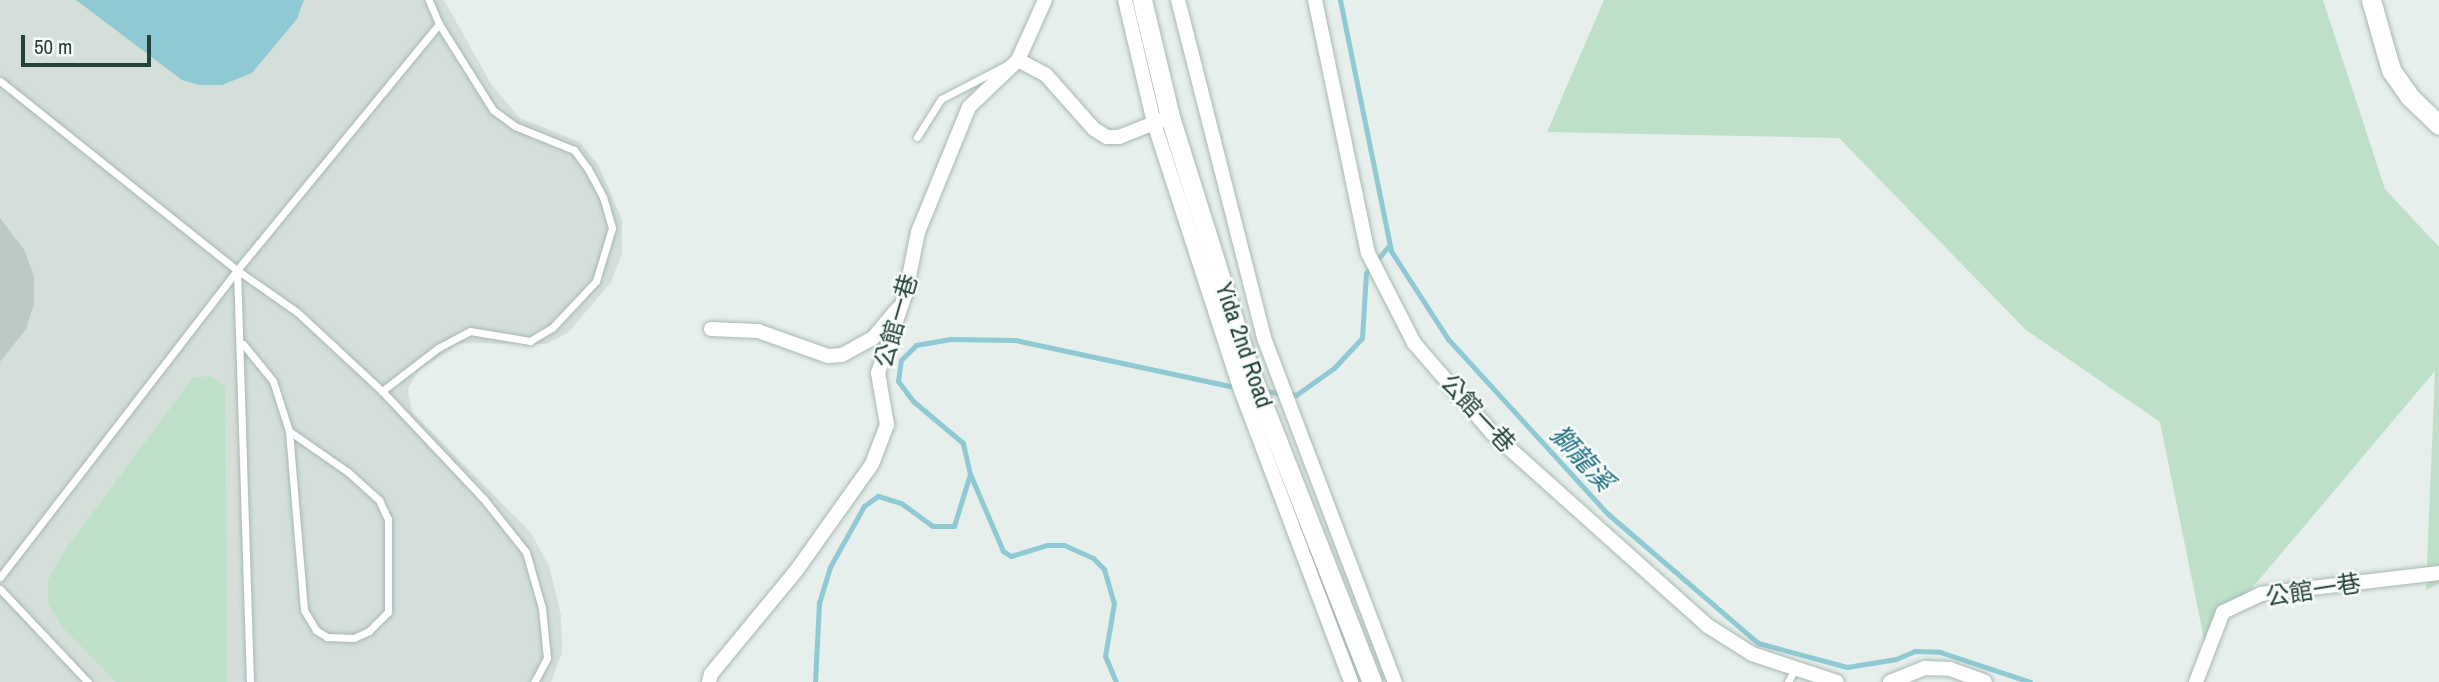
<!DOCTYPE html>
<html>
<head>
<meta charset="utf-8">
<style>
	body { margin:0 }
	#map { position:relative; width:2439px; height:682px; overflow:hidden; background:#e6efeb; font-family:"Archivo Narrow","Noto Sans TC",sans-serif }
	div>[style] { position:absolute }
	.built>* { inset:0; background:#d4dfda }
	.green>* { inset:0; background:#bfe0c8 }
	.water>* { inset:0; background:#8ec9d4 }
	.stream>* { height:5px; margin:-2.5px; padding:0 2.5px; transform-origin:2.5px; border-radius:2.5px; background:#8ec9d4 }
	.building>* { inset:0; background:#bbcac4 }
	.roads { filter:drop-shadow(0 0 2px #a8b8b2) drop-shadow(0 0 2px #a8b8b2) }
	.service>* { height:7px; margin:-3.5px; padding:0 3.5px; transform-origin:3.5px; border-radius:3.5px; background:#fff }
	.minor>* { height:14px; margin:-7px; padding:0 7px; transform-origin:7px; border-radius:7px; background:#fff }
	.tertiary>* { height:19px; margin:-9.5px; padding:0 9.5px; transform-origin:9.5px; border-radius:9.5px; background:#fff }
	span { translate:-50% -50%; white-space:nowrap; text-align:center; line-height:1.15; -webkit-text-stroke:5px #f7fbf9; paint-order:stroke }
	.street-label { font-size:24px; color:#24423a }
	.water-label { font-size:26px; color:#1c6f80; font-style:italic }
	.scale { position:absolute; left:21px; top:35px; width:130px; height:32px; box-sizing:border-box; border:4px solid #24423a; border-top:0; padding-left:9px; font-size:21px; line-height:24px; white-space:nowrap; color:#24423a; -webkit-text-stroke:5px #f7fbf9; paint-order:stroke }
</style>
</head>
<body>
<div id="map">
	<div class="built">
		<div style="clip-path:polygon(0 0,444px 0,491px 84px,520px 118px,580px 142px,599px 166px,622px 220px,622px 254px,611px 282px,569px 332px,546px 344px,460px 343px,418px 371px,408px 389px,412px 412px,531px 533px,549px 566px,561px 615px,562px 653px,551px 682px,0 682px)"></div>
	</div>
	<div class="green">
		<div style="clip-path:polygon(1604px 0,2323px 0,2385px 189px,2439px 247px,2439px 584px,2426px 590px,2435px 371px,2205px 644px,2160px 422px,2026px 330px,1839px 138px,1547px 132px)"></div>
		<div style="clip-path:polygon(209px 376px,225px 386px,227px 682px,116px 682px,64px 629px,48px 604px,48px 580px,67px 547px,193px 378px)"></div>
	</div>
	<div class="water">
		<div style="clip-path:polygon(76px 0,304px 0,297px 19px,252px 73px,222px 85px,199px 85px,182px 80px)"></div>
	</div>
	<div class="stream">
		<div style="left:1340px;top:0;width:256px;rotate:78.5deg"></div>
		<div style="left:1391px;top:251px;width:105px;rotate:57.1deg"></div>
		<div style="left:1448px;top:339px;width:237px;rotate:47.6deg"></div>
		<div style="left:1608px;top:514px;width:198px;rotate:40.7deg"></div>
		<div style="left:1758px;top:643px;width:92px;rotate:15.1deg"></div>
		<div style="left:1847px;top:667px;width:50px;rotate:-9.3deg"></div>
		<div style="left:1896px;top:659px;width:21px;rotate:-23deg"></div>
		<div style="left:1915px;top:651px;width:25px;rotate:2deg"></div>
		<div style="left:1940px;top:652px;width:95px;rotate:18.4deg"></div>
		<div style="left:1263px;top:391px;width:33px;rotate:7deg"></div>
		<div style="left:1296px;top:395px;width:47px;rotate:-35.4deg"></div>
		<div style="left:1334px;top:368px;width:41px;rotate:-47deg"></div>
		<div style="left:1362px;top:338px;width:65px;rotate:-86.5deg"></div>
		<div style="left:1366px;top:273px;width:35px;rotate:-50deg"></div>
		<div style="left:970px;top:474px;width:84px;rotate:66.8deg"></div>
		<div style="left:1003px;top:551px;width:9px;rotate:32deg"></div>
		<div style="left:1011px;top:556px;width:37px;rotate:-17deg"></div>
		<div style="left:1046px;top:545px;width:18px"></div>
		<div style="left:1064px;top:545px;width:32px;rotate:24deg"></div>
		<div style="left:1093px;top:558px;width:16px;rotate:45deg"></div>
		<div style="left:1104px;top:569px;width:35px;rotate:74deg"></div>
		<div style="left:1114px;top:603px;width:54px;rotate:99.6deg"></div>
		<div style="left:1105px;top:656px;width:28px;rotate:67deg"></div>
		<div style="left:815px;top:682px;width:79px;rotate:-87.1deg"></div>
		<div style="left:819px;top:603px;width:38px;rotate:-73deg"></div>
		<div style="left:830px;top:567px;width:70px;rotate:-60.9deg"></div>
		<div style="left:864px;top:506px;width:17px;rotate:-36deg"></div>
		<div style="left:878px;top:496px;width:24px;rotate:17deg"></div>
		<div style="left:901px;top:503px;width:39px;rotate:36deg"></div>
		<div style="left:933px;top:526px;width:21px"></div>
		<div style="left:954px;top:526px;width:54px;rotate:-72.9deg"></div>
		<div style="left:970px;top:474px;width:32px;rotate:-103deg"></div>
		<div style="left:963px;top:443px;width:65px;rotate:-140deg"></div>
		<div style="left:913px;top:401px;width:25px;rotate:-127deg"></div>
		<div style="left:898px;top:381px;width:21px;rotate:-82deg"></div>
		<div style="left:901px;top:360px;width:21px;rotate:-45deg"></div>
		<div style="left:916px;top:345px;width:35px;rotate:-10deg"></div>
		<div style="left:950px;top:339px;width:65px;rotate:0.9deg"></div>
		<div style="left:1015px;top:340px;width:229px;rotate:12.1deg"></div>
	</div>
	<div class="building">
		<div style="clip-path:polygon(0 218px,25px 251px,34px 277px,34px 304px,26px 329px,0 362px)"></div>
	</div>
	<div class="roads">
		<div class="service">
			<div style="left:0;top:81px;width:303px;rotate:38.6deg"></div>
			<div style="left:237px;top:270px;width:412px;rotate:88.2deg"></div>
			<div style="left:917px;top:137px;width:45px;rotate:-57.7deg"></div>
			<div style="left:941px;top:99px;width:72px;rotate:-27.3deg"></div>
			<div style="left:237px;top:270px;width:73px;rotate:35deg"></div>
			<div style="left:297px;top:312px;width:116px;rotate:42.9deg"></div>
			<div style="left:382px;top:391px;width:71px;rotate:-37.5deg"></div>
			<div style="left:438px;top:348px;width:36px;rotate:-28deg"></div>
			<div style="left:470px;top:331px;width:61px;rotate:9.5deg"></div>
			<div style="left:530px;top:341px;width:26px;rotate:-31deg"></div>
			<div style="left:552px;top:328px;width:64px;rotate:-46.9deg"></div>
			<div style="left:596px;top:281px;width:55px;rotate:-73.2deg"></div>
			<div style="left:612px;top:228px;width:32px;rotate:-106deg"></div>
			<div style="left:603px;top:197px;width:32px;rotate:-118deg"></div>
			<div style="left:588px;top:169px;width:24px;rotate:-126deg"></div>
			<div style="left:574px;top:150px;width:64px;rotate:-157.9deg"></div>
			<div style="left:515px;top:126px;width:27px;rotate:-144deg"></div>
			<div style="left:493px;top:110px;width:102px;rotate:-122.1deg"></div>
			<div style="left:439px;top:24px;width:26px;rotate:-113deg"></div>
			<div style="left:243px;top:344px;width:48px;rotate:51deg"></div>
			<div style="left:273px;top:381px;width:52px;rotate:72.3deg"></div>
			<div style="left:289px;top:431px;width:72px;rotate:34.8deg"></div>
			<div style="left:348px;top:472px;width:42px;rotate:42.1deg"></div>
			<div style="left:379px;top:500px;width:21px;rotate:65deg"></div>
			<div style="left:388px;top:519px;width:93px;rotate:90deg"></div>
			<div style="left:388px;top:612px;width:27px;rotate:135deg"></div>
			<div style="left:369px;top:631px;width:17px;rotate:155deg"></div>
			<div style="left:354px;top:638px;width:27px;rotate:-178deg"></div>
			<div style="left:327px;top:637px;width:13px;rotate:-148deg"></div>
			<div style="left:316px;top:630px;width:23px;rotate:-121deg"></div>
			<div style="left:304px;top:610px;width:180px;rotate:-94.8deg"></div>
			<div style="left:382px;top:391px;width:147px;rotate:46.7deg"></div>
			<div style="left:483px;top:498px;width:69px;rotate:51.5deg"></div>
			<div style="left:526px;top:552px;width:58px;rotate:74.1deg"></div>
			<div style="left:542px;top:608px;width:50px;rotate:84.3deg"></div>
			<div style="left:547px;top:658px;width:27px;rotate:118deg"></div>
			<div style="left:0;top:577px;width:388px;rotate:-52.3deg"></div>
			<div style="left:237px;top:270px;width:318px;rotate:-50.6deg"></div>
			<div style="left:0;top:589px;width:128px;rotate:46.6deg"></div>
			<div style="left:1788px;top:682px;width:16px;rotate:-63deg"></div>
		</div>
		<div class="minor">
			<div style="left:1045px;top:0;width:66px;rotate:114.2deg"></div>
			<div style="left:1018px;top:60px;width:32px;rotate:28deg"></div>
			<div style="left:1046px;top:75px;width:72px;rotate:48.4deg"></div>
			<div style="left:1094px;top:129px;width:15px;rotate:32deg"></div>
			<div style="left:1107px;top:137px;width:12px"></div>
			<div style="left:1119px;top:137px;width:46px;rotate:-21.6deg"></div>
			<div style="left:1125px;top:0;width:126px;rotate:76.7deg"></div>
			<div style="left:1154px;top:123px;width:275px;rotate:72deg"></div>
			<div style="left:1239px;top:385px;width:317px;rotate:69.3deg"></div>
			<div style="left:1178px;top:0;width:349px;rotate:75.7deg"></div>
			<div style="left:1264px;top:338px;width:368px;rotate:69.2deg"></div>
			<div style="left:1315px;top:0;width:258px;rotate:78.2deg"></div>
			<div style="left:1368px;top:253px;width:101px;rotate:62.9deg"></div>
			<div style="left:1414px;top:343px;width:119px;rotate:49.1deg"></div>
			<div style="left:1492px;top:433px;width:290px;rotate:41.8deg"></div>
			<div style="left:1708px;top:626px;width:52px;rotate:32.5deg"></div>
			<div style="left:1752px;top:654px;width:89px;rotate:18.2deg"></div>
			<div style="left:711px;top:329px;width:47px;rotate:2.4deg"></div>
			<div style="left:758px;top:331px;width:74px;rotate:19.7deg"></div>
			<div style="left:828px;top:356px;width:14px;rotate:-4deg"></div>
			<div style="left:842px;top:355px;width:35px;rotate:-29deg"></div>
			<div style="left:873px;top:338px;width:38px;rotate:-50deg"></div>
			<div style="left:709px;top:682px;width:8px;rotate:-76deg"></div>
			<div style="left:711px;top:674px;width:134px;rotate:-50.5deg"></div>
			<div style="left:796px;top:571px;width:131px;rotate:-54.6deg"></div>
			<div style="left:872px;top:464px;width:42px;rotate:-69deg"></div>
			<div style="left:887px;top:425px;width:53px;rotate:-99.8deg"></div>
			<div style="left:878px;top:373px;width:86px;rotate:-70.9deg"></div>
			<div style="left:906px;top:292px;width:61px;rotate:-78.7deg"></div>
			<div style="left:918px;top:232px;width:135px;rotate:-67.8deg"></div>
			<div style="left:969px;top:107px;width:68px;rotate:-43.8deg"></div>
			<div style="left:1890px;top:682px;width:38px;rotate:-22deg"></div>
			<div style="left:1925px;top:668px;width:25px;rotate:2deg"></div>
			<div style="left:1950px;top:669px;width:37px;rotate:20deg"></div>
			<div style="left:2196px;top:682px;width:75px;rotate:-68.9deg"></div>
			<div style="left:2223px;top:612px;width:42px;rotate:-25.3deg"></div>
			<div style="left:2261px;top:594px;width:179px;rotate:-6.7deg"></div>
		</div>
		<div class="tertiary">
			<div style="left:1142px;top:0;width:120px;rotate:76.5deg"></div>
			<div style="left:1170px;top:117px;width:261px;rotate:72.6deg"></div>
			<div style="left:1248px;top:366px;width:339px;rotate:68.6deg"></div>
			<div style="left:2371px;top:0;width:73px;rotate:74.1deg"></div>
			<div style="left:2391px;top:70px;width:33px;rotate:55deg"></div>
			<div style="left:2410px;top:97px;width:40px;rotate:44deg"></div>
		</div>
	</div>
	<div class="street-label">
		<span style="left:896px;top:321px;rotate:-74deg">公館一巷</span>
		<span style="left:1244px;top:345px;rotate:71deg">Yida 2nd Road</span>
		<span style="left:1478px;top:413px;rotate:47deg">公館一巷</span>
		<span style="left:2313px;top:590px;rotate:-9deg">公館一巷</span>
	</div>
	<div class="water-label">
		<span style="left:1582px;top:458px;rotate:47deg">獅龍溪</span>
	</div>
	<div class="scale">50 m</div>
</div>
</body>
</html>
